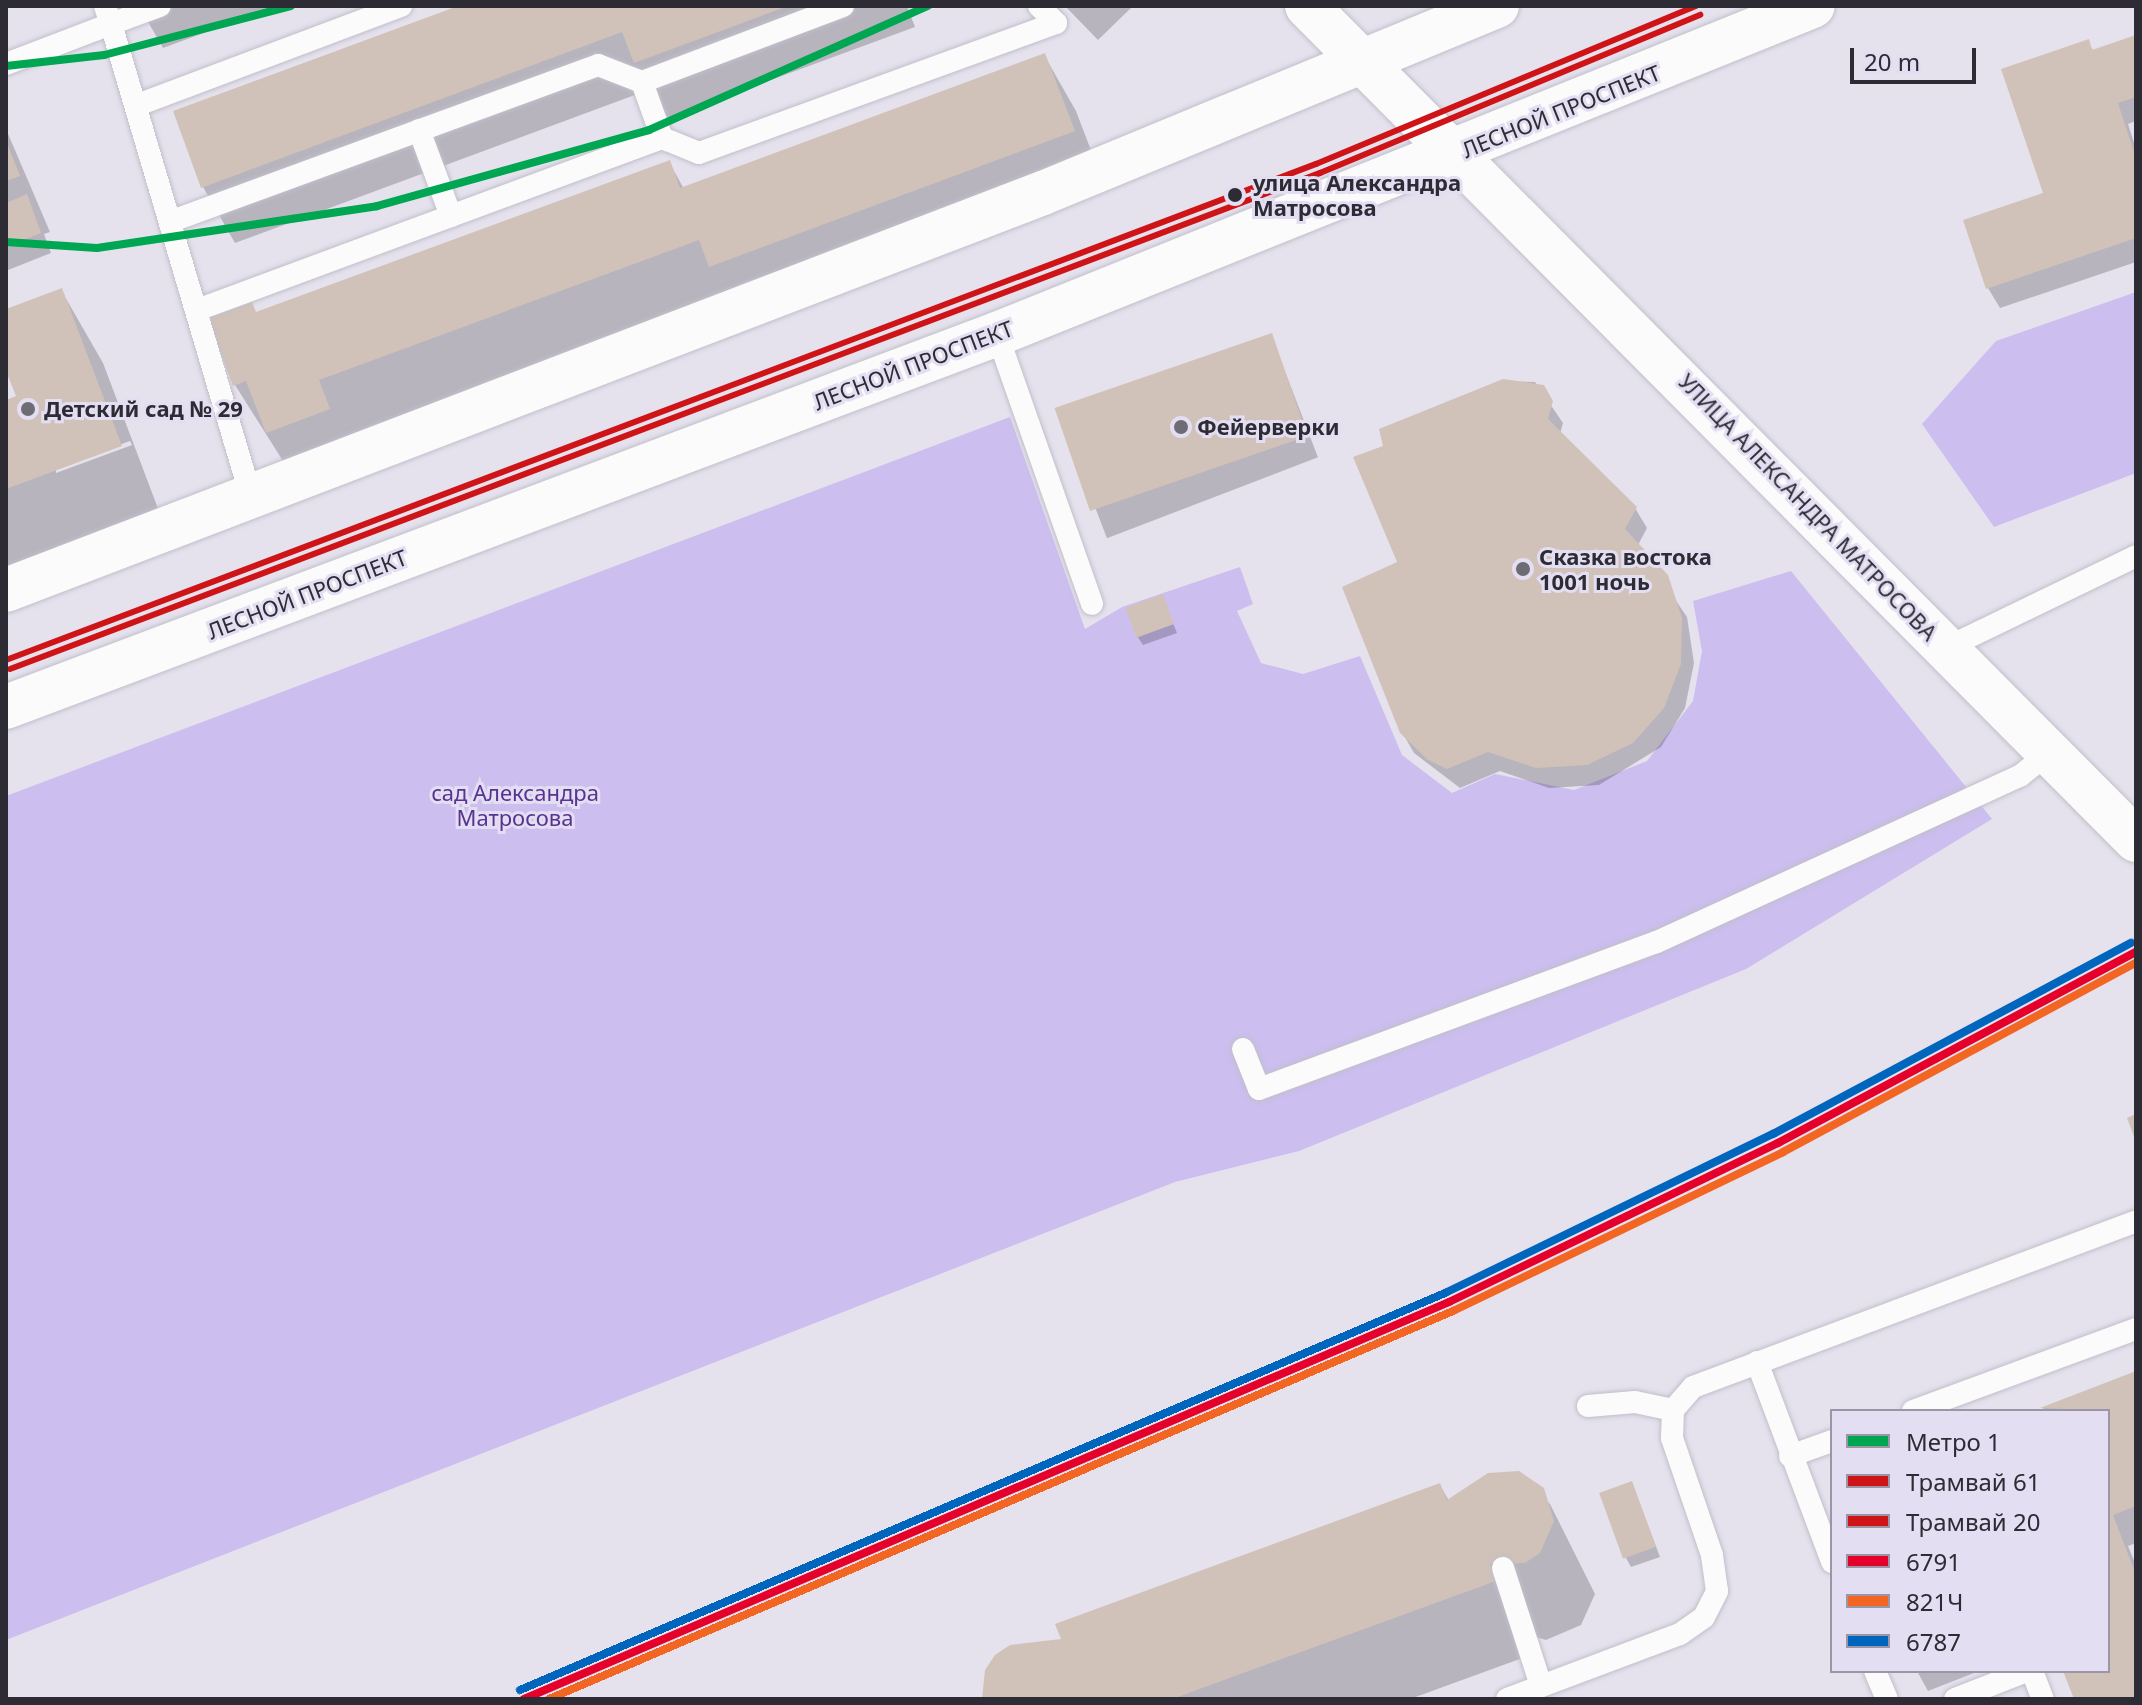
<!DOCTYPE html>
<html>
<head>
<meta charset="utf-8">
<style>
	body { margin:0 }
	#map { position:relative; width:2142px; height:1705px; overflow:hidden; background:#e5e2ee; font-family:"Noto Sans",sans-serif }
	div>[style] { position:absolute }
	.green>* { inset:0; background:#ccbeef }
	.shadow>* { inset:0; background:#0003; transform-origin:0 0 }
	.building>* { inset:0; background:#d1c2b9; transform-origin:0 0 }
	.roads { filter:drop-shadow(0 0 2px #c1bfc9) drop-shadow(0 0 2px #c1bfc9) }
	.service>* { height:22px; margin:-11px; padding:0 11px; transform-origin:11px; border-radius:11px; background:#fbfbfc }
	.tertiary>* { height:44px; margin:-22px; padding:0 22px; transform-origin:22px; border-radius:22px; background:#fbfbfc }
	.secondary>* { height:44px; margin:-22px; padding:0 22px; transform-origin:22px; border-radius:22px; background:#fbfbfc }
	.rail-1>* { height:8px; margin:-4px; padding:0 4px; transform-origin:4px; border-radius:4px; background:#e4002b }
	.rail-2>* { height:8px; margin:-4px; padding:0 4px; transform-origin:4px; border-radius:4px; background:#f26522 }
	.rail-3>* { height:8px; margin:-4px; padding:0 4px; transform-origin:4px; border-radius:4px; background:#0065bd }
	.tram-1>* { height:6px; margin:-3px; padding:0 3px; transform-origin:3px; border-radius:3px; background:#ce1417 }
	.tram-2>* { height:6px; margin:-3px; padding:0 3px; transform-origin:3px; border-radius:3px; background:#ce1417 }
	.metro-1>* { height:8px; margin:-4px; padding:0 4px; transform-origin:4px; border-radius:4px; background:#00a651 }
	.dots>* { width:22px; height:22px; translate:-50% -50%; box-sizing:border-box; border:4px solid #e3def2; border-radius:50% }
	span { translate:-50% -50%; white-space:nowrap; text-align:center; line-height:1.15; -webkit-text-stroke:6px #e3def2; paint-order:stroke }
	.street-label { font-size:22px; color:#2d2b33 }
	.stop-label { font-size:22px; color:#2d2b33; font-weight:700 }
	.left { translate:0 -50%; text-align:left }
	.poi-label { font-size:22px; color:#2d2b33; font-weight:700 }
	.park-label { font-size:22px; color:#573392 }
	.frame { position:absolute; inset:0; border:8px solid #2d2b33; pointer-events:none }
	.legend { position:absolute; left:1830px; top:1409px; width:280px; height:264px; box-sizing:border-box; background:#e3def2; border:2px solid #9a96a6; margin:0; padding:10px 14px; list-style:none; font-size:24px; color:#2d2b33 }
	.legend li { display:flex; align-items:center; gap:16px; height:40px }
	.legend b { width:40px; border:2px solid #9a96a6 }
	.scale { position:absolute; left:1850px; top:48px; width:126px; height:36px; box-sizing:border-box; border:4px solid #2d2b33; border-top:0; padding-left:10px; font-size:24px; line-height:28px; white-space:nowrap; color:#2d2b33; -webkit-text-stroke:6px #e3def2; paint-order:stroke }
</style>
</head>
<body>
<div id="map">
	<div class="green">
		<div style="clip-path:polygon(2136px 292px,2136px 473px,1994px 527px,1922px 424px,1996px 341px)"></div>
		<div style="clip-path:polygon(1010px 417px,1085px 629px,1122px 607px,1240px 567px,1253px 604px,1237px 611px,1261px 663px,1303px 674px,1360px 656px,1402px 755px,1452px 793px,1495px 774px,1574px 790px,1647px 761px,1693px 701px,1702px 651px,1693px 601px,1791px 571px,1992px 819px,1746px 969px,1299px 1151px,1175px 1182px,6px 1640px,6px 796px)"></div>
	</div>
	<div class="shadow">
		<div style="clip-path:polygon(139px 6px,277px 6px,163px 48px)"></div>
		<div style="clip-path:polygon(464px 6px,907px 6px,915px 27px,668px 118px,651px 89px,235px 243px,203px 187px)"></div>
		<div style="clip-path:polygon(1065px 6px,1133px 6px,1098px 40px)"></div>
		<div style="clip-path:polygon(2136px 37px,2136px 121px,2128px 124px,2136px 149px,2136px 262px,2000px 308px,1988px 288px,2046px 194px,2088px 42px,2094px 52px)"></div>
		<div style="clip-path:polygon(1044px 55px,1076px 111px,1105px 187px,300px 488px,235px 385px,256px 314px,669px 162px,684px 189px)"></div>
		<div style="clip-path:polygon(6px 129px,50px 232px,44px 234px,51px 253px,8px 270px)"></div>
		<div style="clip-path:polygon(evenodd,61px 290px,103px 363px,162px 519px,6px 577px,6px 402px,18px 398px,6px 365px,6px 311px,61px 290px,130px 441px,132px 445px,56px 473px,56px 469px,130px 441px)"></div>
		<div style="left:1271px;top:335px;width:131px;height:226px;rotate:69deg"></div>
		<div style="clip-path:polygon(1503px 381px,1535px 382px,1563px 423px,1560px 434px,1635px 508px,1647px 528px,1638px 545px,1687px 617px,1694px 663px,1685px 708px,1661px 747px,1599px 785px,1549px 788px,1500px 771px,1460px 788px,1414px 753px,1402px 732px,1399px 563px,1386px 447px)"></div>
		<div style="clip-path:polygon(1162px 596px,1177px 633px,1143px 645px,1137px 636px)"></div>
		<div style="clip-path:polygon(2136px 1373px,2136px 1543px,2128px 1546px,2136px 1565px,2136px 1699px,2076px 1699px,2065px 1671px,2108px 1671px,2108px 1411px,2042px 1409px)"></div>
		<div style="clip-path:polygon(1518px 1473px,1550px 1504px,1595px 1594px,1581px 1625px,1546px 1640px,1529px 1635px,1536px 1653px,1410px 1699px,985px 1699px,1063px 1641px,1440px 1485px,1449px 1501px)"></div>
		<div style="clip-path:polygon(1632px 1483px,1660px 1557px,1631px 1567px,1626px 1558px)"></div>
		<div style="clip-path:polygon(1917px 1671px,1979px 1671px,1928px 1691px)"></div>
	</div>
	<div class="building">
		<div style="clip-path:polygon(458px 6px,788px 6px,634px 63px,622px 32px,201px 188px,173px 111px)"></div>
		<div style="clip-path:polygon(2136px 35px,2136px 97px,2118px 103px,2136px 158px,2136px 238px,1986px 289px,1963px 220px,2043px 193px,2001px 69px,2089px 39px,2092px 50px)"></div>
		<div style="clip-path:polygon(1045px 53px,1075px 131px,709px 267px,699px 240px,319px 380px,330px 409px,266px 433px,246px 381px,233px 386px,208px 318px,252px 302px,256px 312px,670px 160px,680px 188px)"></div>
		<div style="clip-path:polygon(6px 141px,20px 176px,6px 181px)"></div>
		<div style="clip-path:polygon(27px 194px,41px 233px,6px 247px,6px 203px)"></div>
		<div style="clip-path:polygon(62px 288px,122px 446px,6px 489px,6px 400px,16px 396px,6px 371px,6px 309px)"></div>
		<div style="left:1272px;top:333px;width:109px;height:230px;rotate:71deg"></div>
		<div style="clip-path:polygon(1503px 379px,1544px 385px,1553px 401px,1548px 419px,1637px 507px,1625px 529px,1668px 575px,1682px 618px,1681px 664px,1664px 708px,1633px 743px,1587px 765px,1536px 768px,1488px 752px,1447px 769px,1428px 760px,1400px 733px,1342px 587px,1397px 562px,1353px 457px,1383px 446px,1379px 429px)"></div>
		<div style="left:1163px;top:594px;width:32px;height:40px;rotate:70deg"></div>
		<div style="clip-path:polygon(2136px 1114px,2136px 1142px,2127px 1118px)"></div>
		<div style="clip-path:polygon(2136px 1371px,2136px 1506px,2113px 1515px,2136px 1575px,2136px 1699px,2074px 1699px,2063px 1671px,2108px 1671px,2108px 1411px,2040px 1408px)"></div>
		<div style="clip-path:polygon(1519px 1471px,1544px 1488px,1554px 1521px,1540px 1553px,1525px 1563px,1490px 1564px,1496px 1581px,1172px 1699px,982px 1699px,985px 1670px,995px 1655px,1010px 1645px,1061px 1639px,1055px 1624px,1440px 1483px,1447px 1500px,1488px 1473px)"></div>
		<div style="left:1632px;top:1481px;width:70px;height:35px;rotate:70deg"></div>
	</div>
	<div class="roads">
		<div class="service">
			<div style="left:105px;top:6px;width:19px;rotate:72deg"></div>
			<div style="left:111px;top:24px;width:52px;rotate:-20.2deg"></div>
			<div style="left:6px;top:64px;width:112px;rotate:-20.9deg"></div>
			<div style="left:111px;top:24px;width:493px;rotate:73.5deg"></div>
			<div style="left:642px;top:82px;width:59px;rotate:70.3deg"></div>
			<div style="left:140px;top:104px;width:279px;rotate:-20.6deg"></div>
			<div style="left:419px;top:130px;width:92px;rotate:69.6deg"></div>
			<div style="left:172px;top:221px;width:454px;rotate:-20.1deg"></div>
			<div style="left:598px;top:65px;width:47px;rotate:21.1deg"></div>
			<div style="left:642px;top:82px;width:215px;rotate:-20.7deg"></div>
			<div style="left:197px;top:310px;width:496px;rotate:-20.3deg"></div>
			<div style="left:662px;top:138px;width:40px;rotate:22deg"></div>
			<div style="left:699px;top:153px;width:380px;rotate:-20deg"></div>
			<div style="left:1056px;top:23px;width:24px;rotate:-135deg"></div>
			<div style="left:997px;top:334px;width:286px;rotate:70.6deg"></div>
			<div style="left:1946px;top:648px;width:211px;rotate:-25.8deg"></div>
			<div style="left:1243px;top:1049px;width:43px;rotate:68.2deg"></div>
			<div style="left:1259px;top:1089px;width:424px;rotate:-20.3deg"></div>
			<div style="left:1657px;top:942px;width:399px;rotate:-24.6deg"></div>
			<div style="left:2020px;top:776px;width:36px;rotate:-39deg"></div>
			<div style="left:1757px;top:1362px;width:214px;rotate:69.4deg"></div>
			<div style="left:1588px;top:1406px;width:47px;rotate:-4.9deg"></div>
			<div style="left:1635px;top:1402px;width:39px;rotate:12deg"></div>
			<div style="left:1913px;top:1411px;width:238px;rotate:-20.2deg"></div>
			<div style="left:1790px;top:1456px;width:45px;rotate:-19.7deg"></div>
			<div style="left:1503px;top:1568px;width:124px;rotate:72.1deg"></div>
			<div style="left:1875px;top:1671px;width:30px;rotate:67deg"></div>
			<div style="left:2032px;top:1671px;width:30px;rotate:69deg"></div>
			<div style="left:1507px;top:1699px;width:185px;rotate:-20.6deg"></div>
			<div style="left:1680px;top:1634px;width:29px;rotate:-35deg"></div>
			<div style="left:1704px;top:1617px;width:29px;rotate:-63deg"></div>
			<div style="left:1717px;top:1591px;width:36px;rotate:-98deg"></div>
			<div style="left:1712px;top:1555px;width:124px;rotate:-108.9deg"></div>
			<div style="left:1672px;top:1438px;width:28px;rotate:-88deg"></div>
			<div style="left:1673px;top:1410px;width:30px;rotate:-49deg"></div>
			<div style="left:1693px;top:1387px;width:473px;rotate:-20.5deg"></div>
			<div style="left:1955px;top:1699px;width:77px;rotate:-21.3deg"></div>
		</div>
		<div class="tertiary">
			<div style="left:1307px;top:6px;width:1176px;rotate:45.17deg"></div>
		</div>
		<div class="secondary">
			<div style="left:6px;top:590px;width:1110px;rotate:-20.95deg"></div>
			<div style="left:1043px;top:193px;width:491px;rotate:-22.4deg"></div>
			<div style="left:6px;top:707px;width:1059px;rotate:-20.63deg"></div>
			<div style="left:997px;top:334px;width:879px;rotate:-21.9deg"></div>
		</div>
	</div>
	<div class="rail-1">
		<div style="left:524px;top:1699px;width:1007px;rotate:-23.23deg"></div>
		<div style="left:1449px;top:1302px;width:365px;rotate:-25.8deg"></div>
		<div style="left:1778px;top:1143px;width:406px;rotate:-28.1deg"></div>
	</div>
	<div class="rail-2">
		<div style="left:549px;top:1699px;width:984px;rotate:-23.23deg"></div>
		<div style="left:1453px;top:1311px;width:366px;rotate:-25.7deg"></div>
		<div style="left:1783px;top:1152px;width:400px;rotate:-28.2deg"></div>
	</div>
	<div class="rail-3">
		<div style="left:520px;top:1690px;width:1007px;rotate:-23.23deg"></div>
		<div style="left:1445px;top:1293px;width:365px;rotate:-25.9deg"></div>
		<div style="left:1773px;top:1134px;width:406px;rotate:-28.1deg"></div>
	</div>
	<div class="tram-1">
		<div style="left:6px;top:660px;width:1401px;rotate:-20.74deg"></div>
		<div style="left:1316px;top:164px;width:412px;rotate:-22.6deg"></div>
	</div>
	<div class="tram-2">
		<div style="left:10px;top:669px;width:1401px;rotate:-20.74deg"></div>
		<div style="left:1320px;top:173px;width:412px;rotate:-22.6deg"></div>
	</div>
	<div class="metro-1">
		<div style="left:6px;top:66px;width:99px;rotate:-6.4deg"></div>
		<div style="left:104px;top:55px;width:193px;rotate:-14.7deg"></div>
		<div style="left:6px;top:242px;width:91px;rotate:3.8deg"></div>
		<div style="left:97px;top:248px;width:283px;rotate:-8.5deg"></div>
		<div style="left:377px;top:206px;width:282px;rotate:-15.6deg"></div>
		<div style="left:649px;top:130px;width:305px;rotate:-24deg"></div>
	</div>
	<div class="dots">
		<div style="left:1235px;top:195px;background:#2d2b33"></div>
		<div style="left:28px;top:409px;background:#6d6b74"></div>
		<div style="left:1181px;top:427px;background:#6d6b74"></div>
		<div style="left:1523px;top:569px;background:#6d6b74"></div>
	</div>
	<div class="street-label">
		<span style="left:1561px;top:111px;rotate:-22deg">ЛЕСНОЙ ПРОСПЕКТ</span>
		<span style="left:913px;top:365px;rotate:-21deg">ЛЕСНОЙ ПРОСПЕКТ</span>
		<span style="left:1808px;top:507px;rotate:46deg">УЛИЦА АЛЕКСАНДРА МАТРОСОВА</span>
		<span style="left:307px;top:594px;rotate:-21deg">ЛЕСНОЙ ПРОСПЕКТ</span>
	</div>
	<div class="stop-label">
		<span class="left" style="left:1253px;top:195px">улица Александра<br>Матросова</span>
	</div>
	<div class="poi-label">
		<span class="left" style="left:44px;top:409px">Детский сад № 29</span>
		<span class="left" style="left:1197px;top:427px">Фейерверки</span>
		<span class="left" style="left:1539px;top:569px">Сказка востока<br>1001 ночь</span>
	</div>
	<div class="park-label">
		<span style="left:515px;top:805px">cад Александра<br>Матросова</span>
	</div>
	<div class="frame"></div>
	<ul class="legend">
	<li><b style="height:10px;background:#00a651"></b>Метро 1</li>
	<li><b style="height:10px;background:#ce1417"></b>Трамвай 61</li>
	<li><b style="height:10px;background:#ce1417"></b>Трамвай 20</li>
	<li><b style="height:10px;background:#e4002b"></b>6791</li>
	<li><b style="height:10px;background:#f26522"></b>821Ч</li>
	<li><b style="height:10px;background:#0065bd"></b>6787</li>
	</ul>
	<div class="scale">20 m</div>
</div>
</body>
</html>
